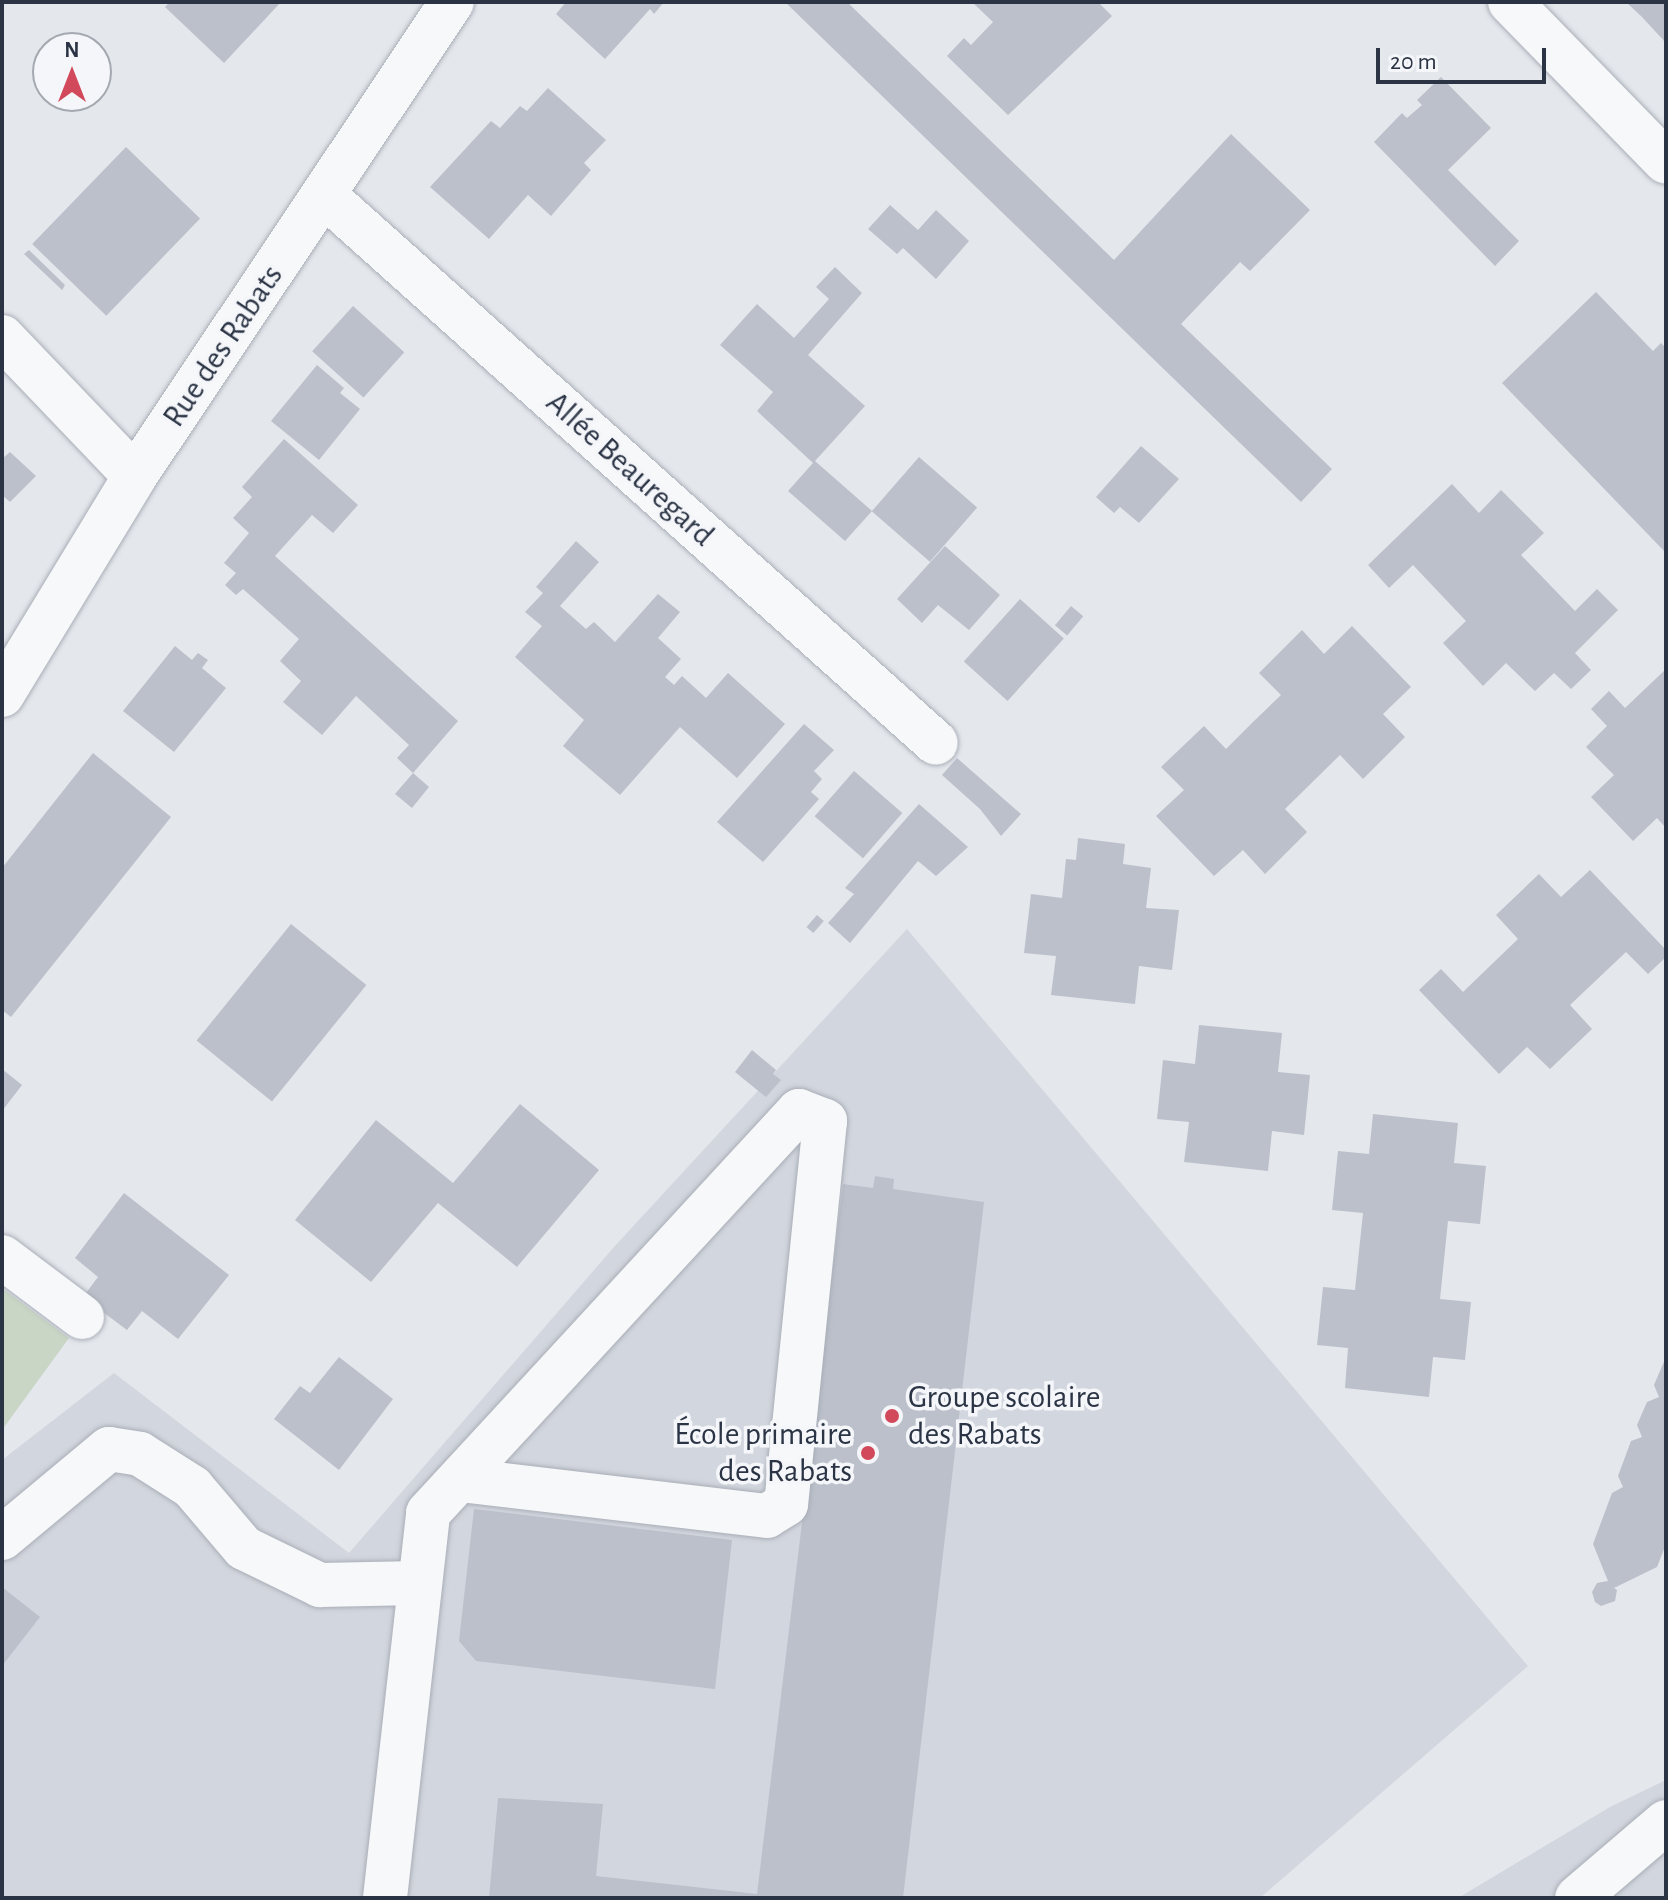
<!DOCTYPE html>
<html>
<head>
<meta charset="utf-8">
<style>
	body { margin:0 }
	#map { position:relative; width:1668px; height:1900px; overflow:hidden; background:#e4e7ec; font-family:"Alegreya Sans",sans-serif }
	div>[style] { position:absolute }
	.built>* { inset:0; background:#d2d6de }
	.green>* { inset:0; background:#c9d6c5 }
	.building>* { inset:0; background:#bbc0ca; transform-origin:0 0 }
	.roads { filter:drop-shadow(0 0 2px #a9aeb7) drop-shadow(0 0 2px #a9aeb7) }
	.minor>* { height:44px; margin:-22px; padding:0 22px; transform-origin:22px; border-radius:22px; background:#f7f8fa }
	.dots>* { width:22px; height:22px; translate:-50% -50%; box-sizing:border-box; border:4px solid #f4f6f9; border-radius:50% }
	span { translate:-50% -50%; white-space:nowrap; text-align:center; line-height:1.15; -webkit-text-stroke:7px #f4f6f9; paint-order:stroke }
	.street-label { font-size:32px; color:#2b3445 }
	.poi-label { font-size:32px; color:#2b3445 }
	.left { translate:0 -50%; text-align:left }
	.right { translate:-100% -50%; text-align:right }
	.frame { position:absolute; inset:0; border:4px solid #2b3445; pointer-events:none }
	.north { position:absolute; left:32px; top:32px; width:80px; height:80px; box-sizing:border-box; background:#f4f6f9; border:2px solid #a4a8b1; border-radius:50%; rotate:0deg; font-size:22px; font-weight:700; line-height:32px; text-align:center; color:#2b3445 }
	.north::after { content:''; display:block; margin:auto; width:28px; height:36px; background:#d1495b; clip-path:polygon(50% 0,100% 100%,50% 72%,0 100%) }
	.scale { position:absolute; left:1376px; top:48px; width:170px; height:36px; box-sizing:border-box; border:4px solid #2b3445; border-top:0; padding-left:10px; font-size:24px; line-height:28px; white-space:nowrap; color:#2b3445; -webkit-text-stroke:6px #f4f6f9; paint-order:stroke }
</style>
</head>
<body>
<div id="map">
	<div class="built">
		<div style="clip-path:polygon(907px 929px,1528px 1666px,1260px 1898px,2px 1898px,2px 1460px,114px 1373px,349px 1553px,614px 1247px)"></div>
		<div style="clip-path:polygon(1666px 1780px,1666px 1898px,1458px 1898px,1610px 1807px)"></div>
	</div>
	<div class="green">
		<div style="clip-path:polygon(2px 1288px,69px 1338px,2px 1430px)"></div>
	</div>
	<div class="building">
		<div style="clip-path:polygon(170px 2px,281px 2px,224px 63px,165px 7px)"></div>
		<div style="clip-path:polygon(566px 2px,664px 2px,654px 14px,650px 9px,605px 59px,556px 14px)"></div>
		<div style="clip-path:polygon(785px 2px,847px 2px,1114px 260px,1231px 134px,1310px 210px,1250px 271px,1240px 262px,1181px 324px,1332px 469px,1301px 502px)"></div>
		<div style="clip-path:polygon(972px 2px,1098px 2px,1112px 16px,1008px 115px,947px 56px,964px 38px,971px 45px,993px 22px)"></div>
		<div style="clip-path:polygon(1626px 2px,1666px 2px,1666px 43px,1642px 17px)"></div>
		<div style="clip-path:polygon(1441px 77px,1491px 128px,1448px 170px,1519px 241px,1495px 266px,1374px 142px,1402px 113px,1407px 118px,1422px 105px,1417px 100px)"></div>
		<div style="clip-path:polygon(548px 88px,606px 140px,584px 163px,591px 170px,551px 216px,528px 195px,489px 239px,430px 187px,491px 121px,500px 128px,520px 106px,527px 111px)"></div>
		<div style="left:126px;top:147px;width:103px;height:135px;rotate:44deg"></div>
		<div style="clip-path:polygon(890px 205px,918px 230px,936px 210px,969px 241px,936px 279px,903px 248px,897px 254px,868px 229px)"></div>
		<div style="clip-path:polygon(29px 250px,65px 285px,62px 290px,24px 254px)"></div>
		<div style="clip-path:polygon(835px 267px,862px 293px,808px 355px,865px 406px,815px 461px,872px 511px,845px 541px,788px 491px,813px 463px,757px 411px,773px 392px,720px 345px,757px 304px,794px 338px,829px 299px,816px 287px)"></div>
		<div style="clip-path:polygon(1596px 292px,1653px 351px,1661px 343px,1666px 348px,1666px 553px,1502px 383px)"></div>
		<div style="left:353px;top:306px;width:69px;height:61px;rotate:42deg"></div>
		<div style="clip-path:polygon(317px 365px,344px 388px,340px 393px,360px 409px,319px 460px,271px 421px)"></div>
		<div style="clip-path:polygon(284px 439px,358px 505px,333px 533px,312px 515px,275px 556px,458px 721px,413px 773px,429px 787px,412px 808px,395px 794px,413px 773px,397px 758px,409px 745px,356px 696px,322px 735px,283px 702px,301px 681px,280px 661px,299px 639px,243px 589px,236px 595px,225px 585px,236px 573px,224px 563px,249px 533px,233px 518px,252px 497px,242px 487px)"></div>
		<div style="clip-path:polygon(1141px 446px,1179px 479px,1139px 523px,1120px 507px,1114px 513px,1096px 497px)"></div>
		<div style="clip-path:polygon(10px 452px,36px 476px,10px 502px,2px 495px,2px 459px)"></div>
		<div style="left:919px;top:457px;width:77px;height:72px;rotate:41deg"></div>
		<div style="clip-path:polygon(1452px 484px,1479px 513px,1501px 490px,1544px 533px,1521px 555px,1575px 611px,1597px 589px,1618px 610px,1575px 653px,1591px 670px,1571px 689px,1554px 673px,1535px 691px,1506px 663px,1483px 686px,1443px 643px,1466px 621px,1413px 565px,1389px 588px,1368px 565px)"></div>
		<div style="clip-path:polygon(576px 541px,599px 562px,560px 606px,586px 629px,594px 622px,615px 642px,658px 594px,680px 612px,658px 638px,681px 659px,665px 677px,674px 685px,682px 676px,706px 698px,728px 673px,785px 724px,737px 778px,680px 727px,620px 795px,563px 746px,584px 720px,515px 657px,542px 626px,525px 612px,543px 593px,536px 587px)"></div>
		<div style="clip-path:polygon(945px 546px,1000px 595px,969px 630px,938px 605px,922px 623px,897px 599px)"></div>
		<div style="left:1020px;top:599px;width:59px;height:84px;rotate:42deg"></div>
		<div style="left:1071px;top:606px;width:16px;height:25px;rotate:40deg"></div>
		<div style="clip-path:polygon(1352px 626px,1411px 687px,1383px 714px,1405px 737px,1363px 779px,1340px 755px,1285px 809px,1307px 832px,1265px 874px,1243px 850px,1214px 876px,1156px 816px,1184px 790px,1161px 767px,1204px 726px,1226px 749px,1254px 721px,1281px 695px,1259px 673px,1302px 630px,1324px 654px)"></div>
		<div style="clip-path:polygon(175px 646px,192px 660px,198px 653px,208px 660px,202px 668px,226px 688px,174px 752px,123px 711px)"></div>
		<div style="clip-path:polygon(1666px 669px,1666px 828px,1657px 818px,1633px 841px,1591px 797px,1614px 775px,1586px 747px,1607px 726px,1591px 709px,1609px 691px,1625px 708px)"></div>
		<div style="clip-path:polygon(804px 724px,834px 750px,814px 771px,822px 779px,811px 792px,819px 799px,763px 862px,717px 822px)"></div>
		<div style="clip-path:polygon(93px 753px,171px 817px,11px 1017px,2px 1010px,2px 868px)"></div>
		<div style="clip-path:polygon(957px 758px,1021px 814px,1001px 836px,980px 809px,942px 775px)"></div>
		<div style="left:854px;top:771px;width:64px;height:60px;rotate:41deg"></div>
		<div style="clip-path:polygon(919px 804px,968px 847px,936px 876px,918px 861px,850px 943px,828px 923px,854px 894px,845px 888px)"></div>
		<div style="clip-path:polygon(1078px 838px,1125px 844px,1123px 864px,1151px 868px,1146px 908px,1179px 910px,1172px 970px,1139px 966px,1135px 1004px,1051px 995px,1056px 956px,1024px 953px,1031px 894px,1062px 898px,1066px 859px,1076px 860px)"></div>
		<div style="clip-path:polygon(1590px 870px,1666px 950px,1666px 957px,1648px 974px,1626px 952px,1570px 1005px,1592px 1029px,1550px 1069px,1527px 1047px,1499px 1074px,1419px 990px,1441px 969px,1463px 992px,1518px 939px,1496px 915px,1539px 874px,1561px 897px)"></div>
		<div style="left:817px;top:915px;width:9px;height:16px;rotate:41deg"></div>
		<div style="left:291px;top:924px;width:97px;height:150px;rotate:39deg"></div>
		<div style="clip-path:polygon(1199px 1025px,1282px 1033px,1278px 1072px,1310px 1075px,1304px 1135px,1272px 1131px,1268px 1171px,1184px 1162px,1189px 1122px,1157px 1119px,1163px 1060px,1195px 1064px)"></div>
		<div style="clip-path:polygon(752px 1050px,776px 1070px,773px 1074px,781px 1080px,766px 1097px,735px 1072px)"></div>
		<div style="clip-path:polygon(2px 1069px,22px 1085px,2px 1111px)"></div>
		<div style="clip-path:polygon(520px 1104px,599px 1170px,517px 1267px,438px 1203px,371px 1282px,295px 1220px,376px 1120px,453px 1183px)"></div>
		<div style="clip-path:polygon(1373px 1114px,1458px 1123px,1454px 1163px,1486px 1166px,1480px 1224px,1448px 1221px,1440px 1299px,1471px 1302px,1465px 1360px,1433px 1357px,1429px 1397px,1345px 1388px,1348px 1348px,1317px 1345px,1323px 1287px,1355px 1290px,1359px 1251px,1363px 1213px,1332px 1210px,1338px 1151px,1369px 1154px)"></div>
		<div style="clip-path:polygon(875px 1176px,894px 1179px,893px 1189px,984px 1202px,903px 1898px,489px 1898px,498px 1798px,603px 1804px,596px 1876px,757px 1894px,843px 1184px,873px 1188px)"></div>
		<div style="clip-path:polygon(124px 1193px,229px 1275px,178px 1339px,142px 1311px,127px 1330px,83px 1297px,98px 1277px,75px 1258px)"></div>
		<div style="clip-path:polygon(339px 1357px,393px 1399px,339px 1470px,274px 1419px,300px 1386px,310px 1393px)"></div>
		<div style="clip-path:polygon(1666px 1357px,1666px 1544px,1657px 1567px,1614px 1588px,1617px 1590px,1615px 1601px,1601px 1606px,1595px 1602px,1592px 1592px,1597px 1583px,1608px 1581px,1593px 1544px,1612px 1493px,1623px 1487px,1618px 1476px,1631px 1441px,1642px 1437px,1637px 1425px,1647px 1402px,1659px 1397px,1654px 1385px)"></div>
		<div style="clip-path:polygon(474px 1509px,732px 1540px,715px 1689px,476px 1661px,459px 1641px)"></div>
		<div style="clip-path:polygon(2px 1587px,40px 1617px,2px 1666px)"></div>
	</div>
	<div class="roads">
		<div class="minor">
			<div style="left:1510px;top:2px;width:223px;rotate:45.7deg"></div>
			<div style="left:324px;top:195px;width:821px;rotate:41.84deg"></div>
			<div style="left:2px;top:337px;width:192px;rotate:46.3deg"></div>
			<div style="left:2px;top:695px;width:256px;rotate:-58.7deg"></div>
			<div style="left:135px;top:476px;width:570px;rotate:-56.23deg"></div>
			<div style="left:2px;top:1257px;width:100px;rotate:36.9deg"></div>
			<div style="left:2px;top:1538px;width:139px;rotate:-39.8deg"></div>
			<div style="left:109px;top:1449px;width:31px;rotate:9deg"></div>
			<div style="left:140px;top:1454px;width:62px;rotate:32.4deg"></div>
			<div style="left:192px;top:1487px;width:80px;rotate:49.6deg"></div>
			<div style="left:244px;top:1548px;width:85px;rotate:26deg"></div>
			<div style="left:320px;top:1585px;width:98px;rotate:-1.2deg"></div>
			<div style="left:385px;top:1898px;width:387px;rotate:-83.6deg"></div>
			<div style="left:428px;top:1513px;width:547px;rotate:-47.3deg"></div>
			<div style="left:799px;top:1111px;width:28px;rotate:21deg"></div>
			<div style="left:825px;top:1121px;width:385px;rotate:95.8deg"></div>
			<div style="left:786px;top:1504px;width:22px;rotate:148deg"></div>
			<div style="left:767px;top:1516px;width:309px;rotate:-173.3deg"></div>
			<div style="left:1577px;top:1898px;width:117px;rotate:-40.5deg"></div>
		</div>
	</div>
	<div class="dots">
		<div style="left:892px;top:1416px;background:#d1495b"></div>
		<div style="left:868px;top:1453px;background:#d1495b"></div>
	</div>
	<div class="street-label">
		<span style="left:223px;top:346px;rotate:-56deg">Rue des Rabats</span>
		<span style="left:630px;top:469px;rotate:42deg">Allée Beauregard</span>
	</div>
	<div class="poi-label">
		<span class="left" style="left:908px;top:1416px">Groupe scolaire<br>des Rabats</span>
		<span class="right" style="left:852px;top:1453px">École primaire<br>des Rabats</span>
	</div>
	<div class="frame"></div>
	<div class="north">N</div>
	<div class="scale">20 m</div>
</div>
</body>
</html>
